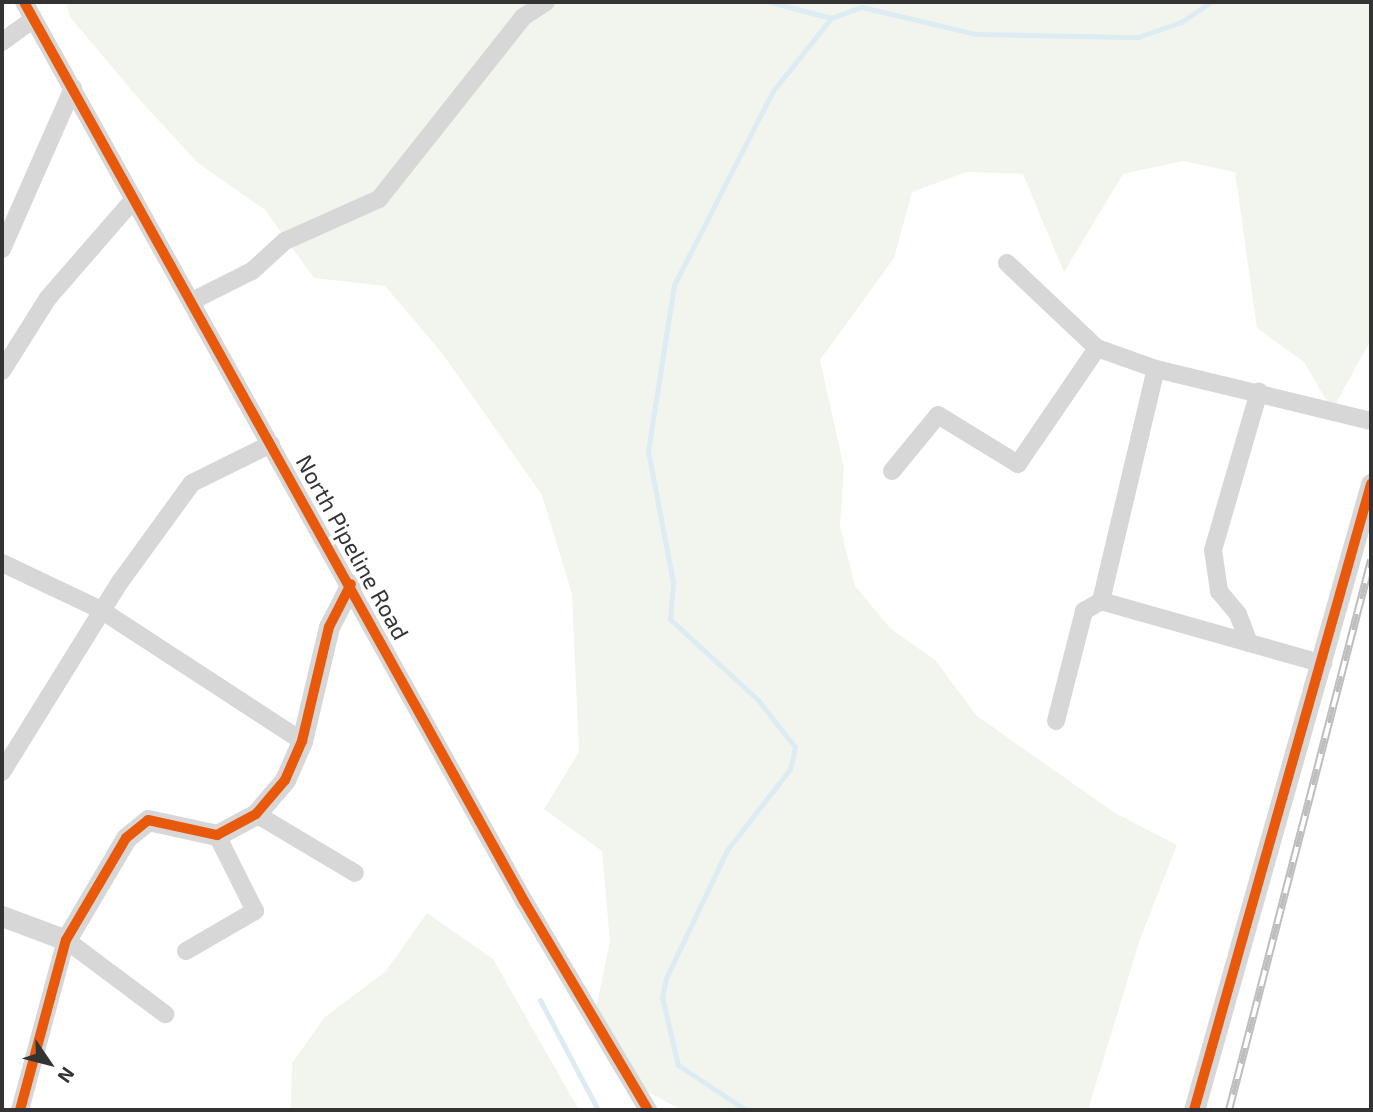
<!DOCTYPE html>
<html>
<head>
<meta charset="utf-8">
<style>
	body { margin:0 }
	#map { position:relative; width:1373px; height:1112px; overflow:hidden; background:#fff; font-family:"Exo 2",sans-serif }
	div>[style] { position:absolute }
	.green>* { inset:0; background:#f1f5ed }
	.stream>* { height:5px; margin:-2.5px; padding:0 2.5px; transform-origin:2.5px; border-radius:2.5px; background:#ddebf3 }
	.minor>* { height:18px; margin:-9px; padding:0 9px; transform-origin:9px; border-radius:9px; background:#d7d7d7 }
	.tertiary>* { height:21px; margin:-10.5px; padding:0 10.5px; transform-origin:10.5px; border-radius:10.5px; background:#d7d7d7 }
	.rail>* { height:8px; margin-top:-4px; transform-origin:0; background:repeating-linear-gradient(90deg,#fff 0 16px,#bebebe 0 32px); box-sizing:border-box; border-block:2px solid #bebebe }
	.cycleway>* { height:10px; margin:-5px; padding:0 5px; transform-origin:5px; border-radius:5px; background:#e8590c }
	span { translate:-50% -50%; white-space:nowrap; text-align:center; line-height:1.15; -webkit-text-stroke:7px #fff; paint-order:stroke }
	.street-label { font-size:23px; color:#333 }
	.frame { position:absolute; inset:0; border:4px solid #333; pointer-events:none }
	.north { position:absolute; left:14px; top:1028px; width:70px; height:70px; -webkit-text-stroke:5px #fff; paint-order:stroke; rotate:125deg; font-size:19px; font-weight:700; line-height:28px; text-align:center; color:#333 }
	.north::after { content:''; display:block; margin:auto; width:24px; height:32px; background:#333; clip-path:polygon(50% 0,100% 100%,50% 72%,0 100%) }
</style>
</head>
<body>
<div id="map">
	<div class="green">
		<div style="clip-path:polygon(66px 2px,1371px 2px,1371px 340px,1332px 410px,1304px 362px,1257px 328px,1235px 172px,1183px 161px,1123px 174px,1064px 272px,1023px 174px,966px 172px,912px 192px,894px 258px,820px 360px,844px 468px,840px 526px,855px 586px,891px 629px,935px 660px,977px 716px,1115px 813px,1177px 845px,1140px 939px,1088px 1110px,682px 1110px,633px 1084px,594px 1019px,610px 941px,602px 851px,544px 809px,579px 752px,572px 594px,542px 495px,442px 353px,385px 286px,314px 278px,265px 210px,198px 163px,138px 98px,70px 17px)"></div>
		<div style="clip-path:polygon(427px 913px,493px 959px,579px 1110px,291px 1110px,292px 1063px,325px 1017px,386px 971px)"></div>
	</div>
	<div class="stream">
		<div style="left:770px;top:2px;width:63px;rotate:14.7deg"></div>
		<div style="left:540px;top:1000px;width:124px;rotate:62.2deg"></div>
		<div style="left:746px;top:1110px;width:82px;rotate:-146.5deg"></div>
		<div style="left:678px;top:1065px;width:70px;rotate:-103.2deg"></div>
		<div style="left:662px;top:997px;width:19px;rotate:-78deg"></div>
		<div style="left:666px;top:978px;width:142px;rotate:-64.5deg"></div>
		<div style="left:727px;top:850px;width:103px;rotate:-52.1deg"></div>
		<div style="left:790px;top:769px;width:23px;rotate:-77deg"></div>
		<div style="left:795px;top:747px;width:60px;rotate:-128.2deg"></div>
		<div style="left:758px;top:700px;width:120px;rotate:-137.4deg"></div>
		<div style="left:670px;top:619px;width:37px;rotate:-85deg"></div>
		<div style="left:673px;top:582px;width:133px;rotate:-100.8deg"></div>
		<div style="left:648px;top:451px;width:168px;rotate:-81.1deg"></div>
		<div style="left:674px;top:285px;width:218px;rotate:-63deg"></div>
		<div style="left:773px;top:91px;width:93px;rotate:-51.5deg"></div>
		<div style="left:831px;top:18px;width:33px;rotate:-20deg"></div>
		<div style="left:862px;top:7px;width:116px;rotate:13.4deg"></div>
		<div style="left:975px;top:34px;width:163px;rotate:1.1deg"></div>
		<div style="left:1138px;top:37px;width:46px;rotate:-19.2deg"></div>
		<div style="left:1181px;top:22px;width:36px;rotate:-34deg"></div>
	</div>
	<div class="minor">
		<div style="left:24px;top:2px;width:1029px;rotate:60.92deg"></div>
		<div style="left:524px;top:901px;width:243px;rotate:59.3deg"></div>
		<div style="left:2px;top:42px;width:39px;rotate:-36deg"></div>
		<div style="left:2px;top:249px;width:176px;rotate:-66.2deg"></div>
		<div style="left:1007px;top:263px;width:124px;rotate:43.4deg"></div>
		<div style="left:1097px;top:348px;width:63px;rotate:19.6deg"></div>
		<div style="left:1156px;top:369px;width:221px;rotate:13.6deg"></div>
		<div style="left:192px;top:301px;width:67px;rotate:-26.6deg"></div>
		<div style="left:252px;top:271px;width:45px;rotate:-42.3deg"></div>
		<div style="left:285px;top:241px;width:103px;rotate:-24.1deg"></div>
		<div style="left:379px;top:199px;width:232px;rotate:-51.6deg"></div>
		<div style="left:523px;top:17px;width:27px;rotate:-33deg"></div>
		<div style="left:2px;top:371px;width:86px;rotate:-57.8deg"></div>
		<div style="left:48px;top:298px;width:131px;rotate:-49deg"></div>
		<div style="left:892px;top:471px;width:72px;rotate:-50.6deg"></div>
		<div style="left:938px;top:415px;width:94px;rotate:31.5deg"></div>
		<div style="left:1018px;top:464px;width:140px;rotate:-55.7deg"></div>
		<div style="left:2px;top:563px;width:110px;rotate:25.4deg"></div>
		<div style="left:101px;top:610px;width:240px;rotate:33.1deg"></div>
		<div style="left:1101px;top:601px;width:238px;rotate:-76.7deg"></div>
		<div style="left:1249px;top:643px;width:31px;rotate:-111deg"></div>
		<div style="left:1238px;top:614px;width:30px;rotate:-130deg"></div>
		<div style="left:1219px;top:591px;width:41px;rotate:-98.3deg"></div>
		<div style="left:1213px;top:550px;width:165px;rotate:-73.8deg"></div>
		<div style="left:1056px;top:721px;width:114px;rotate:-75.7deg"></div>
		<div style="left:1084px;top:611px;width:20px;rotate:-30deg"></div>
		<div style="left:1101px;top:601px;width:231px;rotate:15.8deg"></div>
		<div style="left:2px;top:772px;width:224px;rotate:-58.2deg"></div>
		<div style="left:120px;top:582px;width:122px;rotate:-54deg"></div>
		<div style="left:192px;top:483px;width:88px;rotate:-26.3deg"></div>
		<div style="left:256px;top:814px;width:115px;rotate:30.8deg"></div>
		<div style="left:186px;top:951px;width:80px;rotate:-30.1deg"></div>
		<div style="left:255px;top:911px;width:85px;rotate:-116.6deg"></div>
		<div style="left:20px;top:1110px;width:176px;rotate:-74.9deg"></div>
		<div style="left:66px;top:940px;width:124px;rotate:36.8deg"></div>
	</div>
	<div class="tertiary">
		<div style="left:2px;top:916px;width:68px;rotate:20.6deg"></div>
		<div style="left:66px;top:940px;width:118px;rotate:-59.5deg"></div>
		<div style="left:126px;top:838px;width:28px;rotate:-39deg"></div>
		<div style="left:148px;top:820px;width:71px;rotate:12.3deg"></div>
		<div style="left:217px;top:835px;width:44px;rotate:-28.3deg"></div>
		<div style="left:256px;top:814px;width:45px;rotate:-49.5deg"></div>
		<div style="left:285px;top:780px;width:43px;rotate:-66.4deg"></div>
		<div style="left:302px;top:741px;width:117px;rotate:-76.7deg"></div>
		<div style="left:329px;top:627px;width:48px;rotate:-62.9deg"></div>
		<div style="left:1194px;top:1110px;width:651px;rotate:-74.21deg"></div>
	</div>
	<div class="rail">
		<div style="left:1229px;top:1110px;width:568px;rotate:-75.52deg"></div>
	</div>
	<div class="cycleway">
		<div style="left:24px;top:2px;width:1029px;rotate:60.92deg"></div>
		<div style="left:524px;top:901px;width:243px;rotate:59.3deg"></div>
		<div style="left:20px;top:1110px;width:176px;rotate:-74.9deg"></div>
		<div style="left:66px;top:940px;width:118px;rotate:-59.5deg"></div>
		<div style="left:126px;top:838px;width:28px;rotate:-39deg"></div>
		<div style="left:148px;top:820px;width:71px;rotate:12.3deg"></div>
		<div style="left:217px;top:835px;width:44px;rotate:-28.3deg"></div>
		<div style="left:256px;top:814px;width:45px;rotate:-49.5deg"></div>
		<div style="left:285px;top:780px;width:43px;rotate:-66.4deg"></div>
		<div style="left:302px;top:741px;width:117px;rotate:-76.7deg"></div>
		<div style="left:329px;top:627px;width:48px;rotate:-62.9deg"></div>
		<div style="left:1194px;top:1110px;width:651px;rotate:-74.21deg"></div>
	</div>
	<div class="street-label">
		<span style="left:353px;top:547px;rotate:61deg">North Pipeline Road</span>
	</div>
	<div class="frame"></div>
	<div class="north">N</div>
</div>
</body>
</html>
